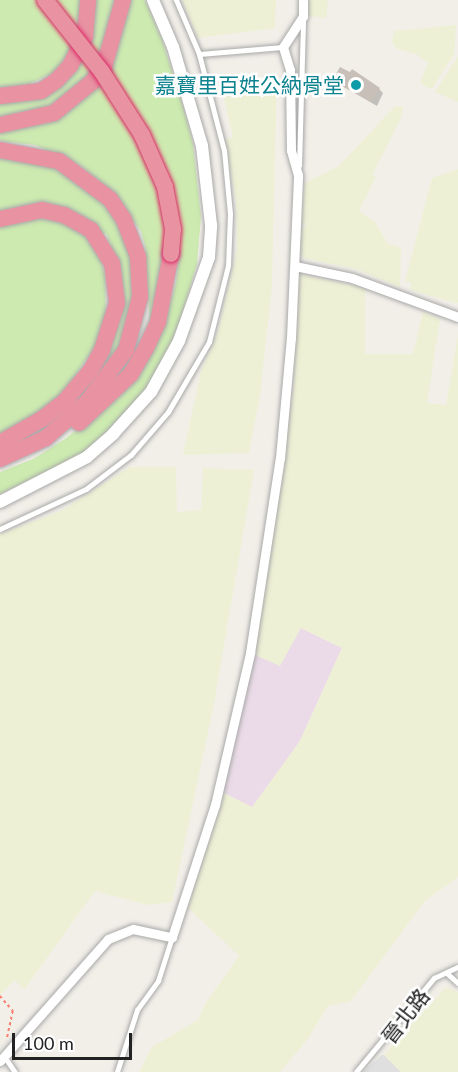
<!DOCTYPE html>
<html>
<head>
<meta charset="utf-8">
<style>
	body { margin:0 }
	#map { position:relative; width:458px; height:1072px; overflow:hidden; background:#f2efe9; font-family:Lato,"Noto Sans TC",sans-serif }
	div>[style] { position:absolute }
	.residential>* { inset:0; background:#e0dfdf }
	.industrial>* { inset:0; background:#ebdbe8 }
	.farmland>* { inset:0; background:#eef0d5 }
	.grass>* { inset:0; background:#cdebb0 }
	.shadow>* { inset:0; background:#0003 }
	.building>* { inset:0; background:#c7bfb8 }
	.path>* { height:1.5px; margin-top:-0.75px; transform-origin:0; background:repeating-linear-gradient(90deg,#fa8072 0 3px,transparent 0 6px) }
	.roads { filter:drop-shadow(0 0 2px #a9a9a9) drop-shadow(0 0 2px #a9a9a9) }
	.service>* { height:4.5px; margin:-2.25px; padding:0 2.25px; transform-origin:2.25px; border-radius:2.25px; background:#fff }
	.minor>* { height:9px; margin:-4.5px; padding:0 4.5px; transform-origin:4.5px; border-radius:4.5px; background:#fff }
	.tertiary>* { height:12px; margin:-6px; padding:0 6px; transform-origin:6px; border-radius:6px; background:#fff }
	.motorway>* { height:16px; margin:-8px; padding:0 8px; transform-origin:8px; border-radius:8px; background:#e892a2 }
	.bridges { filter:drop-shadow(0 0 2px #dc2a67) drop-shadow(0 0 2px #dc2a67) }
	.motorway-bridge>* { height:16px; margin:-8px; padding:0 8px; transform-origin:8px; border-radius:8px; background:#e892a2 }
	.dots>* { width:16px; height:16px; translate:-50% -50%; box-sizing:border-box; border:3px solid #fff; border-radius:50% }
	span { translate:-50% -50%; white-space:nowrap; text-align:center; line-height:1.15; -webkit-text-stroke:5px #fff; paint-order:stroke }
	.culture-label { font-size:21px; color:#0d838f }
	.right { translate:-100% -50%; text-align:right }
	.street-label { font-size:21px; color:#222 }
	.scale { position:absolute; left:12px; top:1033px; width:120px; height:27px; box-sizing:border-box; border:3px solid #222; border-top:0; padding-left:8px; font-size:18px; line-height:21px; white-space:nowrap; color:#222; -webkit-text-stroke:4px #fff; paint-order:stroke }
</style>
</head>
<body>
<div id="map">
	<div class="residential">
		<div style="clip-path:polygon(382px 1055px,384px 1055px,401px 1072px,363px 1072px)"></div>
	</div>
	<div class="industrial">
		<div style="clip-path:polygon(301px 628px,342px 648px,300px 741px,252px 808px,218px 790px,253px 654px)"></div>
	</div>
	<div class="farmland">
		<div style="clip-path:polygon(182px 0,276px 0,275px 28px,198px 38px)"></div>
		<div style="clip-path:polygon(308px 0,328px 0,326px 18px,308px 16px)"></div>
		<div style="clip-path:polygon(456px 25px,454px 54px,432px 89px,426px 87px,420px 82px,428px 63px,416px 54px,397px 49px,392px 42px,394px 31px)"></div>
		<div style="clip-path:polygon(458px 56px,458px 102px,435px 92px)"></div>
		<div style="clip-path:polygon(242px 76px,277px 78px,272px 286px,260px 395px,249px 453px,183px 455px,201px 371px,218px 332px,237px 250px,236px 200px,225px 140px,233px 138px,220px 80px)"></div>
		<div style="clip-path:polygon(395px 106px,403px 107px,401px 118px,372px 175px,376px 177px,359px 211px,375px 222px,388px 244px,401px 248px,400px 287px,356px 269px,303px 258px,299px 251px,300px 230px,308px 226px,301px 225px,305px 183px,339px 166px)"></div>
		<div style="clip-path:polygon(458px 169px,458px 303px,455px 303px,411px 290px,411px 283px,405px 281px,432px 178px)"></div>
		<div style="clip-path:polygon(298px 274px,365px 288px,365px 354px,413px 354px,423px 312px,440px 319px,427px 403px,446px 405px,458px 334px,458px 877px,424px 902px,351px 1001px,328px 1006px,307px 1040px,280px 1072px,139px 1072px,152px 1047px,198px 1020px,205px 1004px,239px 956px,186px 906px,218px 790px,252px 807px,300px 741px,342px 648px,301px 628px,280px 666px,253px 654px,294px 386px)"></div>
		<div style="clip-path:polygon(130px 467px,176px 467px,177px 512px,201px 510px,203px 468px,254px 470px,214px 704px,172px 902px,147px 905px,95px 891px,24px 990px,15px 980px,0 995px,0 534px,61px 511px)"></div>
		<div style="clip-path:polygon(446px 987px,458px 992px,458px 1072px,401px 1072px,384px 1055px)"></div>
	</div>
	<div class="grass">
		<div style="clip-path:polygon(0 0,117px 0,103px 52px,82px 84px,43px 110px,0 119px,0 101px,46px 94px,71px 49px,55px 72px,29px 84px,0 88px)"></div>
		<div style="clip-path:polygon(128px 0,145px 0,162px 39px,184px 109px,193px 144px,201px 216px,197px 264px,178px 328px,157px 373px,139px 398px,105px 437px,81px 455px,0 494px,0 472px,33px 459px,65px 439px,124px 391px,169px 307px,176px 283px,180px 246px,150px 325px,145px 246px,141px 231px,124px 208px,105px 185px,78px 164px,35px 145px,0 141px,0 130px,22px 127px,112px 62px,124px 28px)"></div>
		<div style="clip-path:polygon(0 157px,27px 157px,63px 168px,89px 188px,114px 217px,135px 266px,132px 319px,114px 362px,88px 396px,37px 434px,99px 368px,120px 313px,120px 269px,106px 233px,87px 241px,98px 253px,105px 275px,106px 319px,98px 342px,63px 393px,44px 410px,0 437px)"></div>
	</div>
	<div class="shadow">
		<div style="clip-path:polygon(334px 81px,379px 89px,383px 93px,377px 106px)"></div>
	</div>
	<div class="building">
		<div style="clip-path:polygon(340px 67px,350px 72px,352px 69px,380px 88px,372px 102px,332px 81px)"></div>
	</div>
	<div class="path">
		<div style="left:0;top:996px;width:20px;rotate:49deg"></div>
		<div style="left:13px;top:1011px;width:30px;rotate:102deg"></div>
	</div>
	<div class="roads">
		<div class="service">
			<div style="left:199px;top:54px;width:84px;rotate:-4.8deg"></div>
			<div style="left:299px;top:166px;width:147px;rotate:-88.4deg"></div>
			<div style="left:0;top:529px;width:95px;rotate:-24.9deg"></div>
			<div style="left:86px;top:489px;width:56px;rotate:-37.1deg"></div>
			<div style="left:131px;top:455px;width:57px;rotate:-49.3deg"></div>
			<div style="left:168px;top:412px;width:81px;rotate:-59.6deg"></div>
			<div style="left:209px;top:342px;width:78px;rotate:-76deg"></div>
			<div style="left:228px;top:266px;width:52px;rotate:-87.8deg"></div>
			<div style="left:230px;top:214px;width:63px;rotate:-95.4deg"></div>
			<div style="left:224px;top:151px;width:100px;rotate:-104.5deg"></div>
			<div style="left:199px;top:54px;width:59px;rotate:-113.1deg"></div>
			<div style="left:447px;top:973px;width:15px;rotate:42deg"></div>
			<div style="left:5px;top:1057px;width:18px;rotate:56deg"></div>
			<div style="left:117px;top:1072px;width:65px;rotate:-72.1deg"></div>
			<div style="left:137px;top:1010px;width:36px;rotate:-54deg"></div>
			<div style="left:158px;top:981px;width:46px;rotate:-72.3deg"></div>
			<div style="left:356px;top:1072px;width:122px;rotate:-50.3deg"></div>
			<div style="left:434px;top:978px;width:26px;rotate:-25deg"></div>
		</div>
		<div class="minor">
			<div style="left:295px;top:266px;width:58px;rotate:11.9deg"></div>
			<div style="left:352px;top:278px;width:113px;rotate:20.2deg"></div>
			<div style="left:0;top:1061px;width:163px;rotate:-48.5deg"></div>
			<div style="left:108px;top:939px;width:27px;rotate:-22deg"></div>
			<div style="left:133px;top:929px;width:40px;rotate:12deg"></div>
			<div style="left:172px;top:937px;width:139px;rotate:-72deg"></div>
			<div style="left:215px;top:805px;width:156px;rotate:-77deg"></div>
			<div style="left:250px;top:653px;width:197px;rotate:-81.3deg"></div>
			<div style="left:280px;top:458px;width:121px;rotate:-84.8deg"></div>
			<div style="left:291px;top:338px;width:163px;rotate:-87.5deg"></div>
			<div style="left:298px;top:175px;width:26px;rotate:-106deg"></div>
			<div style="left:291px;top:150px;width:80px;rotate:-90.7deg"></div>
			<div style="left:290px;top:70px;width:24px;rotate:-107deg"></div>
			<div style="left:283px;top:47px;width:37px;rotate:-57deg"></div>
			<div style="left:303px;top:16px;width:16px;rotate:-90deg"></div>
		</div>
		<div class="tertiary">
			<div style="left:0;top:502px;width:98px;rotate:-27.3deg"></div>
			<div style="left:87px;top:457px;width:35px;rotate:-41deg"></div>
			<div style="left:113px;top:434px;width:57px;rotate:-47.9deg"></div>
			<div style="left:151px;top:392px;width:58px;rotate:-61.2deg"></div>
			<div style="left:179px;top:341px;width:89px;rotate:-70.3deg"></div>
			<div style="left:209px;top:257px;width:32px;rotate:-86deg"></div>
			<div style="left:211px;top:225px;width:80px;rotate:-96.5deg"></div>
			<div style="left:202px;top:146px;width:103px;rotate:-106.3deg"></div>
			<div style="left:173px;top:47px;width:51px;rotate:-113.1deg"></div>
		</div>
		<div class="motorway">
			<div style="left:0;top:96px;width:41px;rotate:-7deg"></div>
			<div style="left:41px;top:91px;width:18px;rotate:-34deg"></div>
			<div style="left:56px;top:81px;width:21px;rotate:-47deg"></div>
			<div style="left:70px;top:66px;width:34px;rotate:-63deg"></div>
			<div style="left:85px;top:36px;width:36px;rotate:-85deg"></div>
			<div style="left:0;top:125px;width:55px;rotate:-12.5deg"></div>
			<div style="left:54px;top:113px;width:49px;rotate:-39.2deg"></div>
			<div style="left:92px;top:82px;width:19px;rotate:-51deg"></div>
			<div style="left:104px;top:67px;width:70px;rotate:-74.2deg"></div>
			<div style="left:0;top:150px;width:60px;rotate:10.6deg"></div>
			<div style="left:59px;top:161px;width:64px;rotate:36.7deg"></div>
			<div style="left:110px;top:199px;width:25px;rotate:56deg"></div>
			<div style="left:124px;top:220px;width:40px;rotate:69deg"></div>
			<div style="left:138px;top:257px;width:40px;rotate:87.1deg"></div>
			<div style="left:140px;top:297px;width:55px;rotate:104.8deg"></div>
			<div style="left:126px;top:350px;width:65px;rotate:126.9deg"></div>
			<div style="left:87px;top:402px;width:55px;rotate:138.7deg"></div>
			<div style="left:46px;top:438px;width:51px;rotate:155.5deg"></div>
			<div style="left:0;top:219px;width:43px;rotate:-12.1deg"></div>
			<div style="left:42px;top:210px;width:23px;rotate:13deg"></div>
			<div style="left:64px;top:215px;width:31px;rotate:29deg"></div>
			<div style="left:91px;top:230px;width:39px;rotate:58deg"></div>
			<div style="left:112px;top:263px;width:40px;rotate:82.9deg"></div>
			<div style="left:117px;top:303px;width:49px;rotate:107.7deg"></div>
			<div style="left:102px;top:350px;width:23px;rotate:119deg"></div>
			<div style="left:91px;top:370px;width:40px;rotate:130deg"></div>
			<div style="left:65px;top:401px;width:29px;rotate:142deg"></div>
			<div style="left:42px;top:419px;width:48px;rotate:150.3deg"></div>
			<div style="left:79px;top:423px;width:71px;rotate:-43.3deg"></div>
			<div style="left:131px;top:374px;width:30px;rotate:-60deg"></div>
			<div style="left:146px;top:348px;width:29px;rotate:-65deg"></div>
			<div style="left:158px;top:322px;width:69px;rotate:-79.2deg"></div>
		</div>
	</div>
	<div class="bridges">
		<div class="motorway-bridge">
			<div style="left:45px;top:0;width:92px;rotate:51.6deg"></div>
			<div style="left:102px;top:72px;width:75px;rotate:57.6deg"></div>
			<div style="left:142px;top:135px;width:57px;rotate:66.1deg"></div>
			<div style="left:165px;top:187px;width:43px;rotate:79.2deg"></div>
			<div style="left:173px;top:229px;width:25px;rotate:95deg"></div>
		</div>
	</div>
	<div class="dots">
		<div style="left:356px;top:85px;background:#0f9aa8"></div>
	</div>
	<div class="culture-label">
		<span class="right" style="left:344px;top:85px">嘉寶里百姓公納骨堂</span>
	</div>
	<div class="street-label">
		<span style="left:405px;top:1016px;rotate:-52deg">晉北路</span>
	</div>
	<div class="scale">100 m</div>
</div>
</body>
</html>
